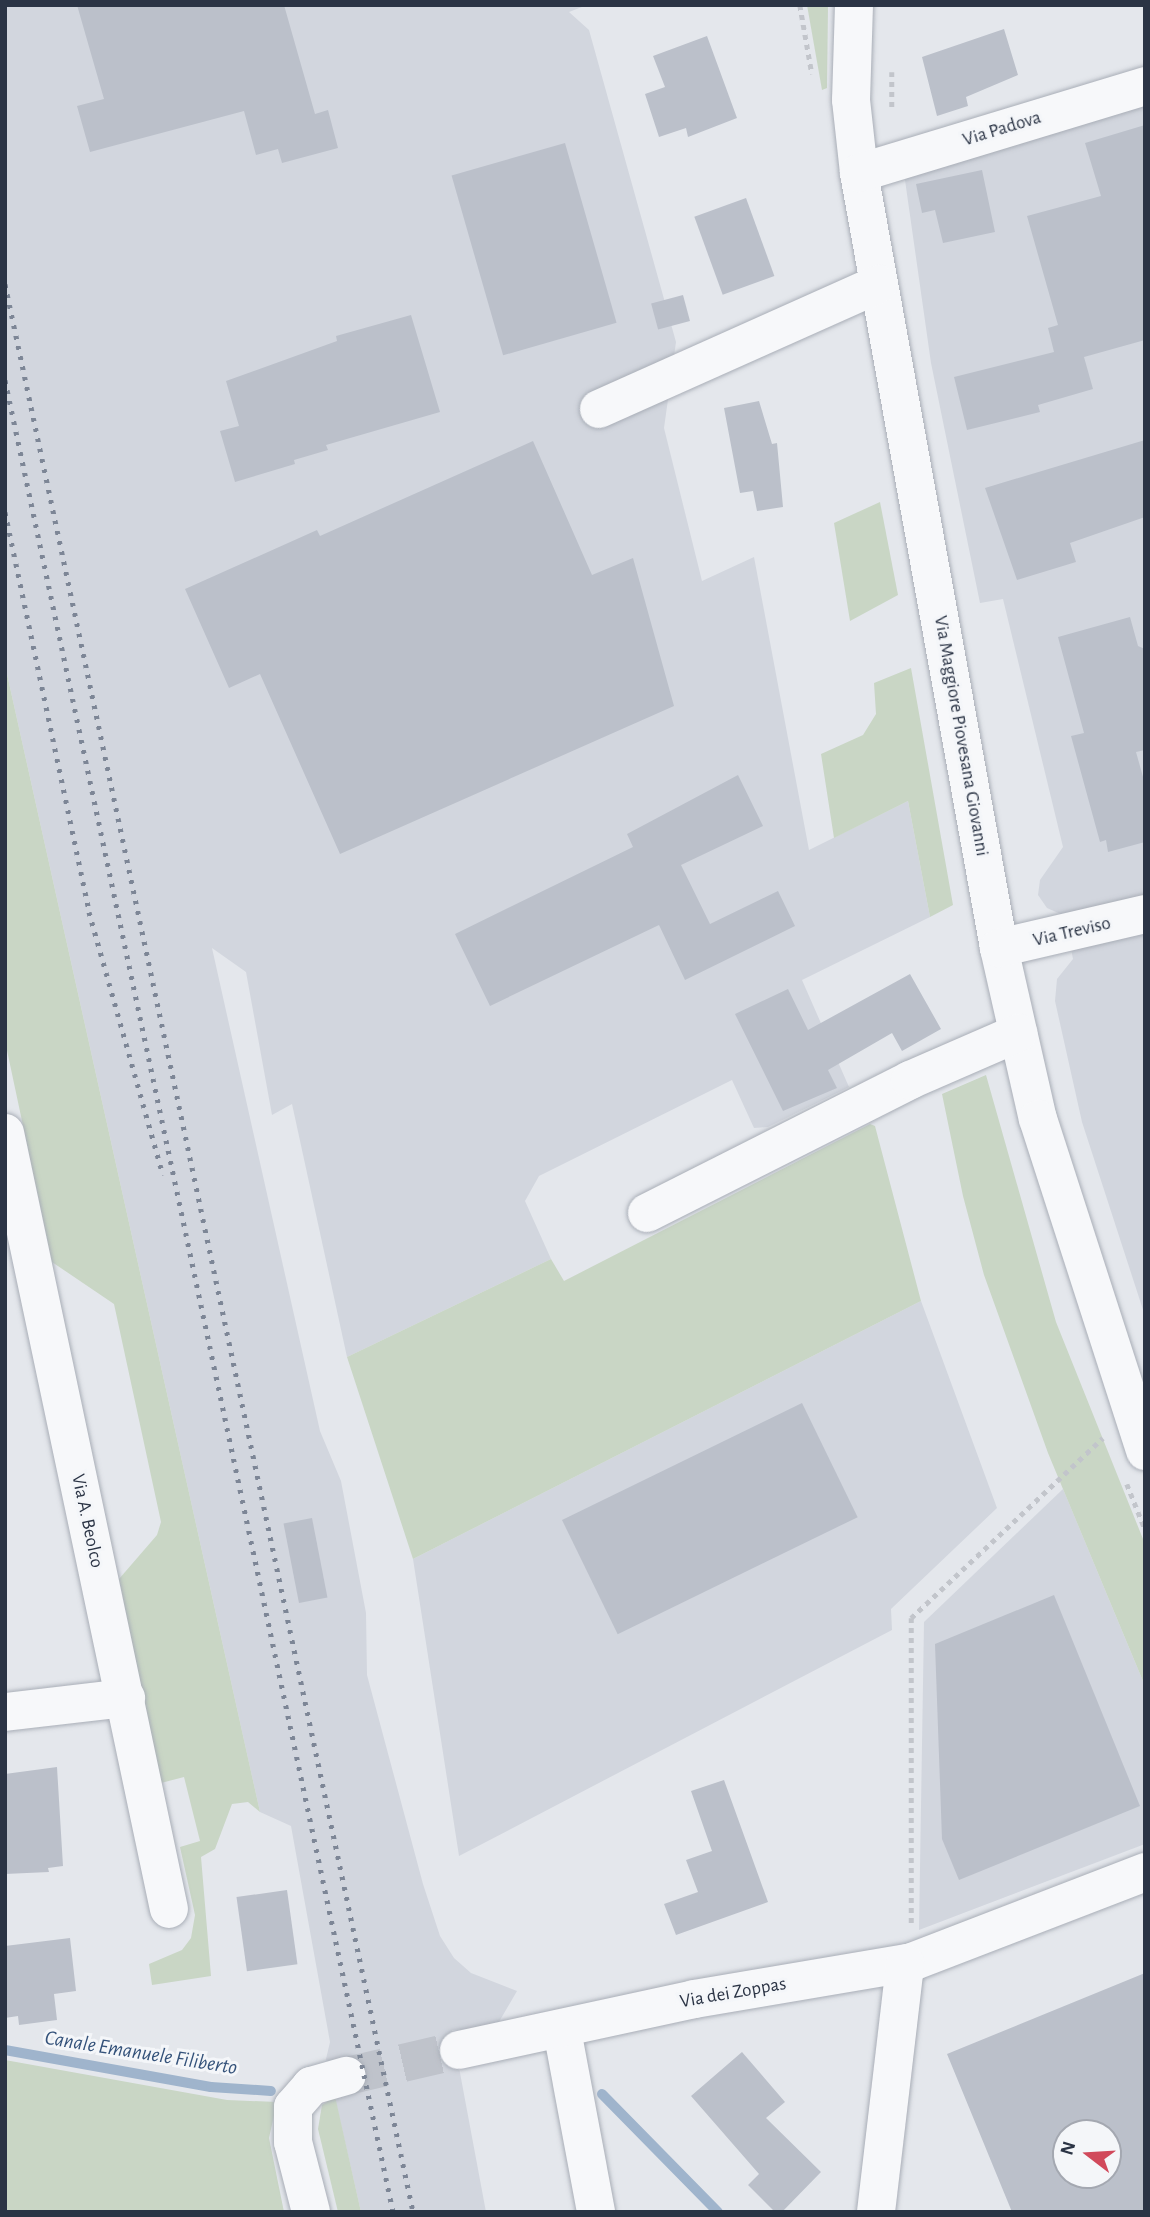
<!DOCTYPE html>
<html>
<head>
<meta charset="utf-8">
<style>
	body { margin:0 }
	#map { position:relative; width:1150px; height:2217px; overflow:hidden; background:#e4e7ec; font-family:"Alegreya Sans",sans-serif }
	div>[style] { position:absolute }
	.built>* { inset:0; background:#d2d6de }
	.green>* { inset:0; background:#c9d6c5 }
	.stream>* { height:10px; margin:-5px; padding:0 5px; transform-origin:5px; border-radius:5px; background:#9fb4cc }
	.building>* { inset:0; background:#bbc0ca; transform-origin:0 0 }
	.minor-tunnel>* { height:38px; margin-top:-19px; transform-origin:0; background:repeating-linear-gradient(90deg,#bfc3cb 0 38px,transparent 0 57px) }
	.path>* { height:4.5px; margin-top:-2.25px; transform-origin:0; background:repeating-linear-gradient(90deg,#c2c5cb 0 5px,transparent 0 10px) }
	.roads { filter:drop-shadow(0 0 2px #a9aeb7) drop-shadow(0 0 2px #a9aeb7) }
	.minor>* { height:38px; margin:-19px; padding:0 19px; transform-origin:19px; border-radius:19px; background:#f7f8fa }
	.rail>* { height:5px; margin-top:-2.5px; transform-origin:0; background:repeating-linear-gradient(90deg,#7d8696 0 3.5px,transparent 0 10.5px) }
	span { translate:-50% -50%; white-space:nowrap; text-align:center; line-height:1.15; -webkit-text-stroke:6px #f4f6f9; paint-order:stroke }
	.street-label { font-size:19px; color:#2b3445 }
	.water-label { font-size:21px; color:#34527a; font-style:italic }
	.frame { position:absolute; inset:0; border:7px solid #2b3445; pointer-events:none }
	.north { position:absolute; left:1052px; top:2119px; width:70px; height:70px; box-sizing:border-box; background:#f4f6f9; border:2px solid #a4a8b1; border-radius:50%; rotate:287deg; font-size:19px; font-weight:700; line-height:28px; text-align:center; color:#2b3445 }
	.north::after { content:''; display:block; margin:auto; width:24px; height:32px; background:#d1495b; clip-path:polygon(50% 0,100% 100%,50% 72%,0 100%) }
</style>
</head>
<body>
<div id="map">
	<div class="built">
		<div style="clip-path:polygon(5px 5px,587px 5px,569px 12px,589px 30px,676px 342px,664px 428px,702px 581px,754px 557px,809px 850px,908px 801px,930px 917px,802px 980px,849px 1087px,768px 1127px,754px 1128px,732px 1080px,539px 1176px,525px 1201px,551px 1259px,347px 1357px,292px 1104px,272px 1115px,246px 972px,212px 948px,320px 1431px,341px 1481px,366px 1613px,367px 1675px,423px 1884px,440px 1936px,454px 1958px,471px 1973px,517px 1991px,496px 2027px,452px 2030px,486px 2212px,361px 2212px,326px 2059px,330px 2042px,291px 1826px,260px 1812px,5px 665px)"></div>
		<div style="clip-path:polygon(1145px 86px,1145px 1316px,1082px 1122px,1055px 1001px,1057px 979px,1073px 959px,1065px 916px,1047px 908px,1038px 895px,1040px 880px,1063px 847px,1003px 599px,980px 603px,931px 363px,902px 159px)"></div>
		<div style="clip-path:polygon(921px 1301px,997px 1508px,891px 1609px,892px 1630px,459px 1856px,413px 1559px)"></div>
		<div style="clip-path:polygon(1063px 1489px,1145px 1686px,1145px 1844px,919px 1930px,924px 1622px)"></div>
	</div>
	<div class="green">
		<div style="clip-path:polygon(807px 5px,828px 5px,827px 88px,822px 90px)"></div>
		<div style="clip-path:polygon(880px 502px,898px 595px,850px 621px,834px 523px)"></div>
		<div style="clip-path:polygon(5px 665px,260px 1812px,248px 1802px,232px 1804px,215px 1849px,201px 1857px,211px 1976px,152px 1985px,149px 1964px,182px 1950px,191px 1938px,195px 1915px,180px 1847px,200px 1841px,184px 1777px,161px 1783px,119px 1579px,157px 1535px,161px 1522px,114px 1304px,52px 1262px,5px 1041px)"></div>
		<div style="clip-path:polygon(911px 668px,953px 905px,930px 917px,908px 801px,834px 838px,821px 754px,863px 735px,876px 714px,874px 683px)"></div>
		<div style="clip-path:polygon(986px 1075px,1056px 1322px,1145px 1544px,1145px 1686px,1048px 1453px,984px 1275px,963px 1196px,942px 1094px)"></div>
		<div style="clip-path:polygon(870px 1124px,875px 1126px,921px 1301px,413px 1559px,347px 1357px,551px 1259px,564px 1281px)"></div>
		<div style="clip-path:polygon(5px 2060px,227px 2100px,277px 2102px,269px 2138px,284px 2212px,5px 2212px)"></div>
		<div style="clip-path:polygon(335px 2096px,361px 2212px,338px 2212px,318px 2129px,322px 2105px)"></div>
	</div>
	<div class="stream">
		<div style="left:5px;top:2050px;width:209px;rotate:10.2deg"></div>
		<div style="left:211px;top:2087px;width:60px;rotate:3.8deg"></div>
		<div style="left:602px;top:2094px;width:165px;rotate:45.5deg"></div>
	</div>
	<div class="building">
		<div style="clip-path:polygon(77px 5px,284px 5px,315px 114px,328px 110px,338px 148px,282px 163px,278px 149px,256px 155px,244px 111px,90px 152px,77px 106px,104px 99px)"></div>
		<div style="clip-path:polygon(1004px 29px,1018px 75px,966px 97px,968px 106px,937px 116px,922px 57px)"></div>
		<div style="clip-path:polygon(707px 36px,737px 118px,688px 137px,686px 128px,659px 137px,645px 94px,665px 87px,653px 56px)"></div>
		<div style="clip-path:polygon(1145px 125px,1145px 340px,1084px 357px,1093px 389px,1038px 405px,1040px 412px,967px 430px,954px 377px,1054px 352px,1048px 328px,1058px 325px,1027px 216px,1101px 196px,1085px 143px)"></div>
		<div style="left:565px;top:143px;width:187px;height:118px;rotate:74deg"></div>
		<div style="clip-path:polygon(982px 170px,995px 232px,943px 243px,935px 210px,922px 213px,916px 184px)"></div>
		<div style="left:746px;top:198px;width:83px;height:55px;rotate:70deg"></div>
		<div style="left:683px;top:295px;width:27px;height:33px;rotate:75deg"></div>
		<div style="clip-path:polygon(411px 315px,440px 412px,326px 445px,328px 450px,294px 460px,295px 464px,235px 482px,220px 431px,239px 426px,226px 381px,337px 341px,336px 336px)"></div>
		<div style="clip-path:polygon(759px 401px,772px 444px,777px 443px,783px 507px,757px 511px,753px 491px,740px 493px,724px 408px)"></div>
		<div style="clip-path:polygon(1145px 440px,1145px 517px,1070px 543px,1076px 562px,1017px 580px,985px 488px)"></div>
		<div style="clip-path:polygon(533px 441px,592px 575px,633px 558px,674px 706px,340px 854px,260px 674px,229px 688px,185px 589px,317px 530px,320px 536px)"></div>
		<div style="clip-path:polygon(1130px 617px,1138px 646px,1145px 649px,1145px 750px,1136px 752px,1145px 784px,1145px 842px,1108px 852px,1106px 840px,1100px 842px,1071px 736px,1084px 733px,1058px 637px)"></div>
		<div style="clip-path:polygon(738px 775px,763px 826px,681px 865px,710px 924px,778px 891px,795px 926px,685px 980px,659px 925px,490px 1006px,455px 934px,633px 847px,627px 834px)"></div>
		<div style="clip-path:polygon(910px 974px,941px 1029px,902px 1051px,892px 1033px,828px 1070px,837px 1088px,783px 1111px,735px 1014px,788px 989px,808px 1030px)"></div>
		<div style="left:802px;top:1403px;width:127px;height:267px;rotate:64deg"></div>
		<div style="left:312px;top:1518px;width:81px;height:29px;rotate:79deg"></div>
		<div style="clip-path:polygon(1054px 1595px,1140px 1806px,959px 1880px,942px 1839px,935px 1644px)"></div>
		<div style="clip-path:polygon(57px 1767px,63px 1866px,48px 1868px,49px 1872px,5px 1874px,5px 1774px)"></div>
		<div style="clip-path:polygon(724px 1780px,768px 1902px,676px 1935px,664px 1904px,698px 1892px,686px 1860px,712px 1851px,691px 1791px)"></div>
		<div style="left:287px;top:1890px;width:75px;height:51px;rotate:82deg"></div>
		<div style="clip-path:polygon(70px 1938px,76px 1991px,54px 1994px,57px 2020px,19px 2025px,18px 2016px,5px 2018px,5px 1946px)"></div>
		<div style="clip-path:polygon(evenodd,1145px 1973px,1145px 2212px,1012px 2212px,947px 2054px,1145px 1973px,1066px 2133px,1108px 2133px,1108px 2175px,1066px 2175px,1066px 2133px)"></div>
		<div style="clip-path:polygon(742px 2052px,785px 2102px,766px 2118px,821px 2172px,782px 2212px,775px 2212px,748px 2185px,759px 2174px,691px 2096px)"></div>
	</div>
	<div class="minor-tunnel">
		<div style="left:347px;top:2076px;width:115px;rotate:-13.1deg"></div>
	</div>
	<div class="path">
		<div style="left:800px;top:5px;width:70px;rotate:80.1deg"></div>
		<div style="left:892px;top:72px;width:37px;rotate:90deg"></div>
		<div style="left:1127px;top:1484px;width:48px;rotate:68.2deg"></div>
		<div style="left:911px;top:1923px;width:305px;rotate:-90deg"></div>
		<div style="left:911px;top:1618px;width:263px;rotate:-43.2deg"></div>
	</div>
	<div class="roads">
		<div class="minor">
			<div style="left:854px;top:5px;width:95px;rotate:91.8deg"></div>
			<div style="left:851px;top:100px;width:73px;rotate:83.7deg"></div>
			<div style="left:859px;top:173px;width:788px;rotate:79.76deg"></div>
			<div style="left:999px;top:948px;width:175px;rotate:77.2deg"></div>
			<div style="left:1038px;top:1119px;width:349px;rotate:72.1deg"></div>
			<div style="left:859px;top:173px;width:299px;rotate:-16.9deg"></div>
			<div style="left:599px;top:409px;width:306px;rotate:-24.1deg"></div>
			<div style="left:999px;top:948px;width:150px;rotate:-13.1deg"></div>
			<div style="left:5px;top:1133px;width:793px;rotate:78.07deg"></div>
			<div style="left:647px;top:1213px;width:295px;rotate:-26.8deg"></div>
			<div style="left:910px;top:1080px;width:118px;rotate:-23.5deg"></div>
			<div style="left:5px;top:1712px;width:122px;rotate:-6.6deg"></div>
			<div style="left:562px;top:2030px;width:185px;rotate:79.4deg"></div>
			<div style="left:459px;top:2050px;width:240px;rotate:-12.2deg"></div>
			<div style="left:694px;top:1999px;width:221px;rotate:-9.6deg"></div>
			<div style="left:912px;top:1962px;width:250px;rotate:-21.1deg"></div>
			<div style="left:311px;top:2212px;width:72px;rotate:-104.4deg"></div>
			<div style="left:293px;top:2142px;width:35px;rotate:-90deg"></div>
			<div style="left:293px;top:2107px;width:28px;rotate:-49deg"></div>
			<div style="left:311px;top:2086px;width:37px;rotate:-16deg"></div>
			<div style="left:876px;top:2212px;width:250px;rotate:-83.3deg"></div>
		</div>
	</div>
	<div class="rail">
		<div style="left:5px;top:284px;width:1971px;rotate:78.05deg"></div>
		<div style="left:5px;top:380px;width:1873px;rotate:78.04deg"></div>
		<div style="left:5px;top:512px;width:409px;rotate:78.1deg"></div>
		<div style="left:89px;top:912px;width:273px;rotate:74.3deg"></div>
	</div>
	<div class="street-label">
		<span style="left:1002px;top:129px;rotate:-17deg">Via Padova</span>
		<span style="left:961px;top:736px;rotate:80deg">Via Maggiore Piovesana Giovanni</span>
		<span style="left:1072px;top:932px;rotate:-13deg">Via Treviso</span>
		<span style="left:87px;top:1521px;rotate:78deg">Via A. Beolco</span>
		<span style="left:733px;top:1993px;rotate:-10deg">Via dei Zoppas</span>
	</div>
	<div class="water-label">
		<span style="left:141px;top:2053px;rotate:9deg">Canale Emanuele Filiberto</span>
	</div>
	<div class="frame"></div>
	<div class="north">N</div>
</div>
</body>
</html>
